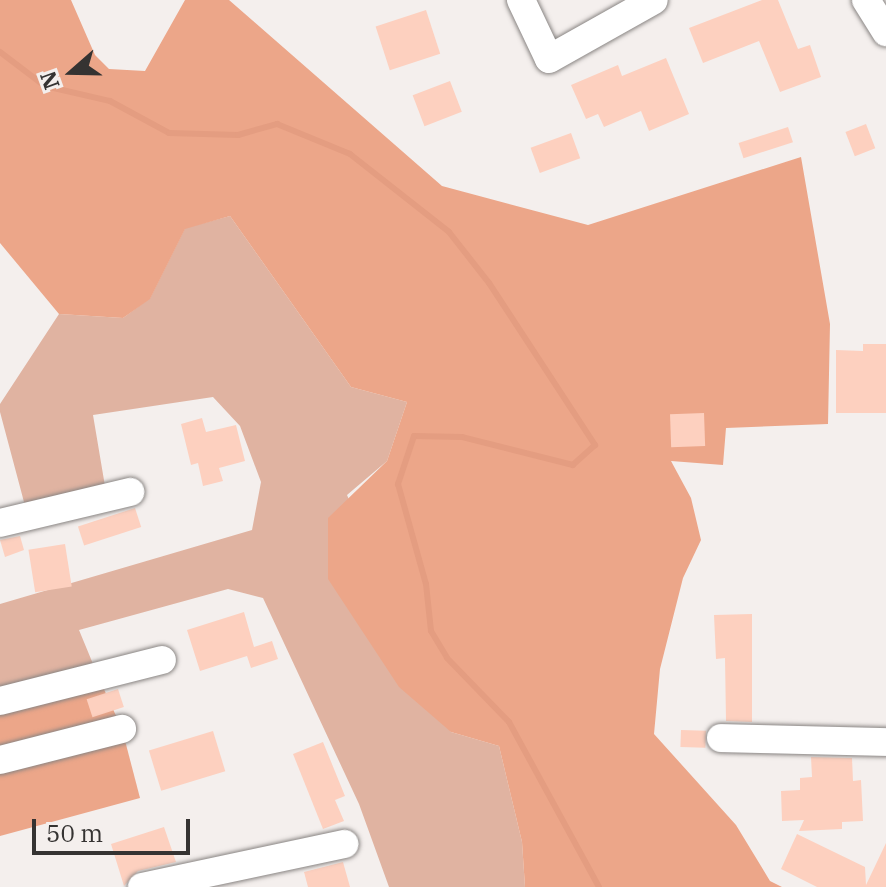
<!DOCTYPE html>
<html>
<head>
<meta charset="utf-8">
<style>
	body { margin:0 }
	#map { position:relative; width:886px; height:887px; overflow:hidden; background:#f4efed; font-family:"IBM Plex Serif",serif }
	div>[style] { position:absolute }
	.green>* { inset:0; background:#e0b3a1 }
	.forest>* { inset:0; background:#eca689 }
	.stream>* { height:6px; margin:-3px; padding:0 3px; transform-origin:3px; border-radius:3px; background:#e49d81 }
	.building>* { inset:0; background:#fdd0bf; transform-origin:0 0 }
	.roads { filter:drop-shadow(0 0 2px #898583) drop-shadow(0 0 2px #898583) }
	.minor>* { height:28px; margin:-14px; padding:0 14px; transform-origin:14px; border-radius:14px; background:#fff }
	span { translate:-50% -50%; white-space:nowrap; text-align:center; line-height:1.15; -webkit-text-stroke:8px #f4efed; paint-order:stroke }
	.north { position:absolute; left:32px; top:32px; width:80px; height:80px; -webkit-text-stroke:6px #f4efed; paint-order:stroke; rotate:250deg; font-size:22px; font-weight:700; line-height:32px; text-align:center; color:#353332 }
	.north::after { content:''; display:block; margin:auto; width:28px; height:36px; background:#353332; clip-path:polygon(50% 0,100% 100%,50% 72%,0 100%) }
	.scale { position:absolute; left:32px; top:819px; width:158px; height:36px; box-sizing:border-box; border:4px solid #353332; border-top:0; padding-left:10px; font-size:24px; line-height:28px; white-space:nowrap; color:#353332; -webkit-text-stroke:6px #f4efed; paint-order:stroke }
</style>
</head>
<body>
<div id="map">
	<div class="green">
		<div style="clip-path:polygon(230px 216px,351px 387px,407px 402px,387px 461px,347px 495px,451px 732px,499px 746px,522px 842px,525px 887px,389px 887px,359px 804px,263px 598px,228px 589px,79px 630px,98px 676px,0 701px,0 604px,252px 530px,261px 482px,240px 426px,213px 397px,93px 415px,107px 498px,28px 517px,0 412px,0 404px,59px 314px,123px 318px,150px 298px,185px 228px)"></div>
	</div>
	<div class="forest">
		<div style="clip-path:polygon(0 0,71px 0,95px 55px,109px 69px,145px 71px,185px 0,229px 0,442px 186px,588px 225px,801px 157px,830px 324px,828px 424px,726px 428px,723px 465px,671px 461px,691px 498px,701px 540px,683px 578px,660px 669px,654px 734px,736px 825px,770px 881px,782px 887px,525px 887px,522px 842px,499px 746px,451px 732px,399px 687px,328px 579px,328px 518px,387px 461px,407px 402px,351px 387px,230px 216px,185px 229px,150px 299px,123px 318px,59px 314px,0 243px)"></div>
		<div style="clip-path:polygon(98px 676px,122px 729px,140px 798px,0 836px,0 701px)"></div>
	</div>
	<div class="stream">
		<div style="left:0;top:52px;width:56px;rotate:37.1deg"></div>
		<div style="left:45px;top:86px;width:67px;rotate:13deg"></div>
		<div style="left:110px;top:101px;width:67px;rotate:28.5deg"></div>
		<div style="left:169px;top:133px;width:69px;rotate:1.7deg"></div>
		<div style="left:238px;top:135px;width:41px;rotate:-15.8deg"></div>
		<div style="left:277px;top:124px;width:79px;rotate:22.3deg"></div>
		<div style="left:350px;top:154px;width:126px;rotate:38.2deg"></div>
		<div style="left:449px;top:232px;width:65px;rotate:51.9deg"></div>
		<div style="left:489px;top:283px;width:194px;rotate:56.8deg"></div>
		<div style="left:595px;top:445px;width:30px;rotate:138deg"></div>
		<div style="left:573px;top:465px;width:114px;rotate:-165.8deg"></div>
		<div style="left:462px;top:437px;width:48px;rotate:-178.8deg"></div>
		<div style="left:414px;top:436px;width:51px;rotate:108.4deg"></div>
		<div style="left:398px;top:484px;width:104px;rotate:74.4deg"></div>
		<div style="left:426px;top:584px;width:47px;rotate:83.9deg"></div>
		<div style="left:431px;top:631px;width:31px;rotate:59deg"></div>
		<div style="left:447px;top:658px;width:89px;rotate:45.9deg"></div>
		<div style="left:509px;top:722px;width:188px;rotate:61.4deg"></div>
	</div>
	<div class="building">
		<div style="clip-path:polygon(762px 0,778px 0,798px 49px,810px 45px,821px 77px,780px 92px,759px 41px,703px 63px,689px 28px)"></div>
		<div style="left:426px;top:10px;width:46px;height:53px;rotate:72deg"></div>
		<div style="clip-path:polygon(666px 58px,689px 114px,649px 131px,641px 111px,604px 127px,598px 114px,586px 119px,571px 85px,618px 65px,622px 76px)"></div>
		<div style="left:450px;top:81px;width:33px;height:40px;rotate:69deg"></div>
		<div style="left:866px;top:124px;width:26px;height:22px;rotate:69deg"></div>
		<div style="left:788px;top:127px;width:16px;height:52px;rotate:72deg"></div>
		<div style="left:571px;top:133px;width:27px;height:43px;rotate:70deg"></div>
		<div style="clip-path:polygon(863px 344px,886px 344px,886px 413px,836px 413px,836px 350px,863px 351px)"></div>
		<div style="left:704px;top:413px;width:33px;height:34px;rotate:88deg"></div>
		<div style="clip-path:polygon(202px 418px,206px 432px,236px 425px,245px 461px,219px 468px,223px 481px,203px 486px,198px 463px,191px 465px,181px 424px)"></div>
		<div style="left:135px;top:508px;width:20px;height:60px;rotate:72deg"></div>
		<div style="clip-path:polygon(20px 536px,24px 550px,5px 557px,0 540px)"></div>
		<div style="left:65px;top:544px;width:43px;height:37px;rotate:81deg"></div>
		<div style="clip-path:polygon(244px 612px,254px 647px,272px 641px,278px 659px,251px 668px,247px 656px,200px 671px,187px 630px)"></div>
		<div style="clip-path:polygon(752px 614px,752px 722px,726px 721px,725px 658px,716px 659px,714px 615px)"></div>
		<div style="left:118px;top:689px;width:19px;height:33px;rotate:72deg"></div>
		<div style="left:681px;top:730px;width:25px;height:17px;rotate:2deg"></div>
		<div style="left:213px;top:731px;width:42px;height:67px;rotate:73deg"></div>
		<div style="clip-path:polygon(323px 742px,345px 796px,335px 800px,344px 821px,323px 829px,293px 754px)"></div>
		<div style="clip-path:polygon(811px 757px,852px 758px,853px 781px,861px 780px,863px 821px,842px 822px,842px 829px,799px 831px,804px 820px,782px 821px,781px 791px,800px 790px,800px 778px,812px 777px)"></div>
		<div style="clip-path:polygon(164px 827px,176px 862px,138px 871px,124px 886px,111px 844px)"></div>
		<div style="clip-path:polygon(797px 834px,865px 867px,866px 885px,886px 843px,886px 887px,817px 887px,781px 869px)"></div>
		<div style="clip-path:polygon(343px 862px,350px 887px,308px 887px,304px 872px)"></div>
	</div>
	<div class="roads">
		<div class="minor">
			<div style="left:521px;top:0;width:65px;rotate:64.6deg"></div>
			<div style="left:549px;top:59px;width:120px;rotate:-29.3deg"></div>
			<div style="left:866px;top:0;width:38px;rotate:58deg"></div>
			<div style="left:0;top:523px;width:134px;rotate:-13.4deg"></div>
			<div style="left:0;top:701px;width:167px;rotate:-14.2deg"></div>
			<div style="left:721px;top:738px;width:165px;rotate:1.4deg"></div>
			<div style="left:0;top:760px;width:126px;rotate:-14.3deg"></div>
			<div style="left:142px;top:887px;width:207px;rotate:-12deg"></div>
		</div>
	</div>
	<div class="north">N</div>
	<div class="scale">50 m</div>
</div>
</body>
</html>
